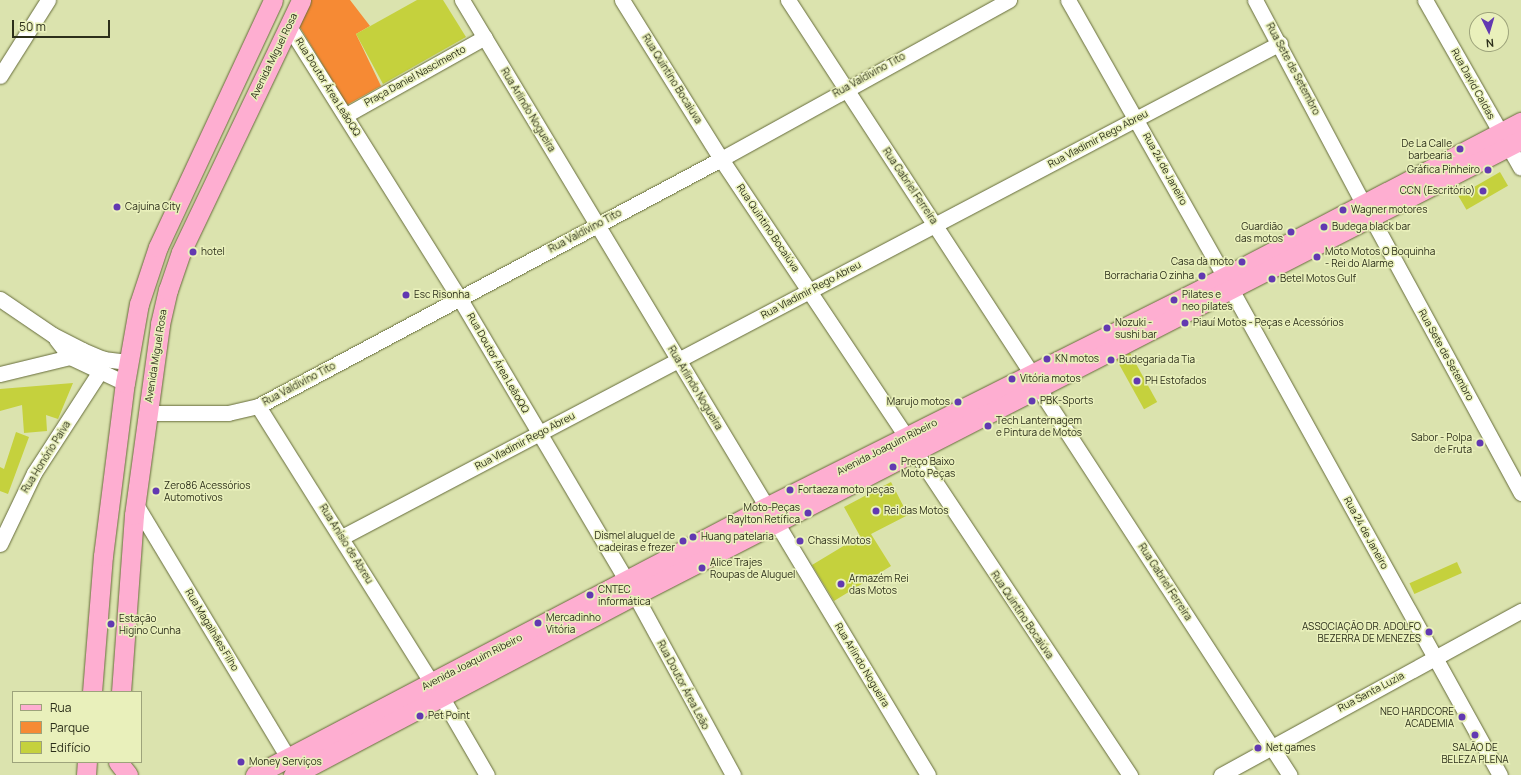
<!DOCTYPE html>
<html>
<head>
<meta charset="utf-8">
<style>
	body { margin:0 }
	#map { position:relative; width:1521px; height:775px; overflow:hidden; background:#dbe3ae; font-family:Manrope,sans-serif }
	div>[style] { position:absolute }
	.green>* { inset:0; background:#f68a34 }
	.building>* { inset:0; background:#c5d13d; transform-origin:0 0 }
	.roads { filter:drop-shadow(0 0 1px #666c3b) drop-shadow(0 0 1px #666c3b) }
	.minor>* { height:15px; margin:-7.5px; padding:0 7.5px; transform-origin:7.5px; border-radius:7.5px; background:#fff }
	.major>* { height:19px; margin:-9.5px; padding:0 9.5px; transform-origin:9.5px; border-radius:9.5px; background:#feaed1 }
	.dots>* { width:11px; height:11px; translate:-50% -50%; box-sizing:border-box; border:2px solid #e9f0bb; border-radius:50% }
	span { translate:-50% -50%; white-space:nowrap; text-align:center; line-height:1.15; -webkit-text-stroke:3px #e9f0bb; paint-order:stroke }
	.street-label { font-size:10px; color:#2c2f1a }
	.poi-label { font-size:10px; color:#2c2f1a }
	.right { translate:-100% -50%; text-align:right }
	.left { translate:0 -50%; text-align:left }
	.legend { position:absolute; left:12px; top:691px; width:130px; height:72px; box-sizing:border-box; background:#e9f0bb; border:1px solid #9da37b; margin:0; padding:5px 7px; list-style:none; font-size:12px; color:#2c2f1a }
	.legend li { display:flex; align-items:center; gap:8px; height:20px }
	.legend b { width:20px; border:1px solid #9da37b }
	.north { position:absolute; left:1469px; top:12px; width:40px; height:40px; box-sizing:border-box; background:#e9f0bb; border:1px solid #9da37b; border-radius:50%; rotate:175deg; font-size:11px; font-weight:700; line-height:16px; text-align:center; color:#2c2f1a }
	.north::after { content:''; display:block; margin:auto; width:14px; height:18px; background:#6239b1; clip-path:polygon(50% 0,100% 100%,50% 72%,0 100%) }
	.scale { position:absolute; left:12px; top:20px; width:98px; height:18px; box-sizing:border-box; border:2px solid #2c2f1a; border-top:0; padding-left:5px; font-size:12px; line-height:14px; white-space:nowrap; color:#2c2f1a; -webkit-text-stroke:3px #e9f0bb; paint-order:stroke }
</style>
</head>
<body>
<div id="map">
	<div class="green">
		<div style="clip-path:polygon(310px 0,350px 0,370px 26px,356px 34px,381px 86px,347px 105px,298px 24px)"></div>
	</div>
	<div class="building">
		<div style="clip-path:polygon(417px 0,443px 0,466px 37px,383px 84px,356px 34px)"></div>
		<div style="left:1500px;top:172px;width:16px;height:48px;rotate:60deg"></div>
		<div style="left:1130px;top:353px;width:56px;height:15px;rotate:61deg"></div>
		<div style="clip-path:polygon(73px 383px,58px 419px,46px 415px,47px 431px,24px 433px,22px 405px,0 411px,0 389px)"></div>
		<div style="clip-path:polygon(16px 432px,29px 437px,8px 494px,0 491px,0 467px,4px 469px)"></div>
		<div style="clip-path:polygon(891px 482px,908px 515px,871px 534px,891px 566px,834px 601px,812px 565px,860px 536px,844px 507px)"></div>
		<div style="left:1457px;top:562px;width:12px;height:52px;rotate:66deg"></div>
	</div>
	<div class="roads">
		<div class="minor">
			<div style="left:462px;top:0;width:904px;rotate:58.98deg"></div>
			<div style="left:622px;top:0;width:187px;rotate:58.1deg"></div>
			<div style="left:721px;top:159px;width:335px;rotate:56.3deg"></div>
			<div style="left:788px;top:0;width:447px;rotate:56.9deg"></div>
			<div style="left:1068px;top:0;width:317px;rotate:60.5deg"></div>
			<div style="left:1255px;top:0;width:230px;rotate:62deg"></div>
			<div style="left:1425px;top:0;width:193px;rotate:60.3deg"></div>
			<div style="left:288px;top:25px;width:324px;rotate:57.9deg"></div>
			<div style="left:460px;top:299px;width:344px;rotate:59.4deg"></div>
			<div style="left:635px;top:595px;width:205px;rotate:61.4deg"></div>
			<div style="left:0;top:76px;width:90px;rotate:-57.7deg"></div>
			<div style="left:346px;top:115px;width:159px;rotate:-29.3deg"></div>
			<div style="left:1371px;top:217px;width:314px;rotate:61.5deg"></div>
			<div style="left:1232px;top:291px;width:553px;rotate:61.03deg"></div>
			<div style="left:0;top:299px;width:64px;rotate:34.2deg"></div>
			<div style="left:53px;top:335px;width:33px;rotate:27deg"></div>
			<div style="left:82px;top:350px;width:23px;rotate:23deg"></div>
			<div style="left:103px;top:359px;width:25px;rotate:7deg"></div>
			<div style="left:56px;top:339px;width:23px;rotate:52deg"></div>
			<div style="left:70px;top:357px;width:61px;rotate:25.3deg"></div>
			<div style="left:0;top:374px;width:72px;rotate:-13.7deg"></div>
			<div style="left:1039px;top:389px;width:460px;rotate:57deg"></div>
			<div style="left:258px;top:406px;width:327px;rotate:57.9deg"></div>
			<div style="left:147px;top:413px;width:81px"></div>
			<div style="left:228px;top:413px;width:31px;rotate:-13deg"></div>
			<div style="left:258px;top:406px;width:525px;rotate:-28.08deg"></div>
			<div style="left:721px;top:159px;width:329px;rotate:-28.9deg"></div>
			<div style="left:916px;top:453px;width:387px;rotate:56.4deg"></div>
			<div style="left:135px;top:503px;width:297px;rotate:59deg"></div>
			<div style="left:342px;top:537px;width:1060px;rotate:-27.77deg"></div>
			<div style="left:0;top:544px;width:79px;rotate:-64.4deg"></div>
			<div style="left:34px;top:473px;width:119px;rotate:-57deg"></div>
			<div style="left:99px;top:373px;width:15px;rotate:-74deg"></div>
			<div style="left:441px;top:696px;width:91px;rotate:59.8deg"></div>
			<div style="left:1221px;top:775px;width:342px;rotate:-28.7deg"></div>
		</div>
		<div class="major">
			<div style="left:92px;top:692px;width:136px;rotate:-85.4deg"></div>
			<div style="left:103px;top:556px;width:174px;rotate:-82.8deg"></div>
			<div style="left:125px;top:383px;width:80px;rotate:-80deg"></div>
			<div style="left:139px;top:304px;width:60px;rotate:-71.6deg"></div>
			<div style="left:158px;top:247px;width:272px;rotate:-65deg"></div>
			<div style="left:121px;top:692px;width:177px;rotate:-85.8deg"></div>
			<div style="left:134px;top:515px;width:193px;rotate:-82.2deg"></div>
			<div style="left:160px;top:324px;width:35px;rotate:-77deg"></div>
			<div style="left:168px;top:290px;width:40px;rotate:-71.1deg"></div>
			<div style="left:181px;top:252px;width:279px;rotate:-64.5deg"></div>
			<div style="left:118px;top:762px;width:16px;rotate:52deg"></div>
			<div style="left:86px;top:775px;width:13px;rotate:-86deg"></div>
			<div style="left:255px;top:775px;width:577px;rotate:-27.68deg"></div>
			<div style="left:766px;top:507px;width:489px;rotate:-26.6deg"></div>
			<div style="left:1203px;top:288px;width:359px;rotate:-27.6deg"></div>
			<div style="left:293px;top:775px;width:386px;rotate:-27.8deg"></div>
			<div style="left:635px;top:595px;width:996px;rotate:-27.18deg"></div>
		</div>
	</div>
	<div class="dots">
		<div style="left:1460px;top:149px;background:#6239b1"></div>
		<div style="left:1488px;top:170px;background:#6239b1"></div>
		<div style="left:1483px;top:191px;background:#6239b1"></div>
		<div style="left:117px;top:207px;background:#6239b1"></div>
		<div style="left:1343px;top:210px;background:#6239b1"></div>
		<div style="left:1324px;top:227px;background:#6239b1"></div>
		<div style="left:1291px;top:232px;background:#6239b1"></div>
		<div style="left:193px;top:252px;background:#6239b1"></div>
		<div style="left:1317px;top:257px;background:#6239b1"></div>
		<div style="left:1242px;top:262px;background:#6239b1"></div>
		<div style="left:1202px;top:276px;background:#6239b1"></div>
		<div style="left:1272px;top:279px;background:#6239b1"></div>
		<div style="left:406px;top:295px;background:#6239b1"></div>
		<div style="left:1174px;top:300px;background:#6239b1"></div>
		<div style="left:1185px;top:323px;background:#6239b1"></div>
		<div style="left:1107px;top:328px;background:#6239b1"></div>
		<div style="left:1047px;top:359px;background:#6239b1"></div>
		<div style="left:1111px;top:360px;background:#6239b1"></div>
		<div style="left:1012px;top:379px;background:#6239b1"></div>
		<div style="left:1137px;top:381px;background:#6239b1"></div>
		<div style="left:1032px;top:401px;background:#6239b1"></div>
		<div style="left:958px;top:402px;background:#6239b1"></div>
		<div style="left:988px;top:426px;background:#6239b1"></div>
		<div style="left:1480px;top:443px;background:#6239b1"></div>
		<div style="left:893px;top:467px;background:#6239b1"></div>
		<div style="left:790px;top:490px;background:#6239b1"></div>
		<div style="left:156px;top:491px;background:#6239b1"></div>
		<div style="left:876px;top:511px;background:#6239b1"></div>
		<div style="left:808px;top:513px;background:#6239b1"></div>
		<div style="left:693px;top:537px;background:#6239b1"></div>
		<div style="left:683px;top:541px;background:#6239b1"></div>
		<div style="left:800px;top:541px;background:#6239b1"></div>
		<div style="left:702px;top:568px;background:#6239b1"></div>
		<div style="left:841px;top:584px;background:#6239b1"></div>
		<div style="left:590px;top:595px;background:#6239b1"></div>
		<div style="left:538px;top:623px;background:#6239b1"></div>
		<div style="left:111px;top:624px;background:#6239b1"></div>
		<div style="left:1429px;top:632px;background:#6239b1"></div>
		<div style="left:420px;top:716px;background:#6239b1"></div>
		<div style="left:1462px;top:717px;background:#6239b1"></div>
		<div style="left:1475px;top:735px;background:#6239b1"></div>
		<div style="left:1258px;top:748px;background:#6239b1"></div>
		<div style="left:241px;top:762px;background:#6239b1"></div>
	</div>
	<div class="street-label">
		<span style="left:274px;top:56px;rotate:-64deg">Avenida Miguel Rosa</span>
		<span style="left:1293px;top:69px;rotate:62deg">Rua Sete de Setembro</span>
		<span style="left:869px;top:75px;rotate:-29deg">Rua Valdivino Tito</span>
		<span style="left:415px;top:76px;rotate:-29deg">Praça Daniel Nascimento</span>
		<span style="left:672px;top:79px;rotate:58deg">Rua Quintino Bocaiuva</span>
		<span style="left:1473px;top:84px;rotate:61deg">Rua David Caldas</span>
		<span style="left:328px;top:87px;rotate:58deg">Rua Doutor Área LeãoQQ</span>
		<span style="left:528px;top:110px;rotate:59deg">Rua Arlindo Nogueira</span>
		<span style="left:1098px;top:139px;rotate:-28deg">Rua Vladimir Rego Abreu</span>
		<span style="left:1165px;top:169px;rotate:61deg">Rua 24 de Janeiro</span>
		<span style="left:910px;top:186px;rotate:56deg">Rua Gabriel Ferreira</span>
		<span style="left:768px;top:228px;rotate:56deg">Rua Quintino Bocaiúva</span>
		<span style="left:585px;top:231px;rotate:-28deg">Rua Valdivino Tito</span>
		<span style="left:811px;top:290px;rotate:-28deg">Rua Vladimir Rego Abreu</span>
		<span style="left:1446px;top:355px;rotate:61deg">Rua Sete de Setembro</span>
		<span style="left:156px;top:356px;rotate:-81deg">Avenida Miguel Rosa</span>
		<span style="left:498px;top:363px;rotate:60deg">Rua Doutor Área LeãoQQ</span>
		<span style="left:299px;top:384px;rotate:-28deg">Rua Valdivino Tito</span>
		<span style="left:695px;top:388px;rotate:59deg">Rua Arlindo Nogueira</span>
		<span style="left:525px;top:441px;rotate:-28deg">Rua Vladimir Rego Abreu</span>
		<span style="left:887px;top:447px;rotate:-27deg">Avenida Joaquim Ribeiro</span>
		<span style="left:46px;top:457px;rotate:-58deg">Rua Honório Paiva</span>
		<span style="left:1366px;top:533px;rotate:61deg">Rua 24 de Janeiro</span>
		<span style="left:346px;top:544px;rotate:58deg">Rua Anísio de Abreu</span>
		<span style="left:1165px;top:582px;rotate:57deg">Rua Gabriel Ferreira</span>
		<span style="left:1022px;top:615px;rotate:56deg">Rua Quintino Bocaiúva</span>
		<span style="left:212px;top:630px;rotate:59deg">Rua Magalhães Filho</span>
		<span style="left:472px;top:662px;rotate:-27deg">Avenida Joaquim Ribeiro</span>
		<span style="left:862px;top:665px;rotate:59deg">Rua Arlindo Nogueira</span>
		<span style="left:683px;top:685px;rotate:62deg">Rua Doutor Área Leão</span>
		<span style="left:1371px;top:692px;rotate:-28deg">Rua Santa Luzia</span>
	</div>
	<div class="poi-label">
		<span class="right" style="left:1452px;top:149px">De La Calle<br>barbearia</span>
		<span class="right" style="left:1480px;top:170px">Gráfica Pinheiro</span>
		<span class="right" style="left:1475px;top:191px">CCN (Escritório)</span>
		<span class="left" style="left:125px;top:207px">Cajuína City</span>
		<span class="left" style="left:1351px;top:210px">Wagner motores</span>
		<span class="right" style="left:1283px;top:232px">Guardião<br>das motos</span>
		<span class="left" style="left:1332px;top:227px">Budega black bar</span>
		<span class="left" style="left:1325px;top:257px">Moto Motos O Boquinha<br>- Rei do Alarme</span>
		<span class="left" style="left:201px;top:252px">hotel</span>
		<span class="right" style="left:1234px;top:262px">Casa da moto</span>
		<span class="right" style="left:1194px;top:276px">Borracharia O zinha</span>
		<span class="left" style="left:1280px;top:279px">Betel Motos Gulf</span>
		<span class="left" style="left:1182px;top:300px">Pilates e<br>neo pilates</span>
		<span class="left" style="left:414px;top:295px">Esc Risonha</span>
		<span class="left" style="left:1115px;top:328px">Nozuki -<br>sushi bar</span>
		<span class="left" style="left:1193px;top:323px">Piauí Motos - Peças e Acessórios</span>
		<span class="left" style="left:1055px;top:359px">KN motos</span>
		<span class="left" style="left:1119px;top:360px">Budegaria da Tia</span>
		<span class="left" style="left:1020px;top:379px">Vitória motos</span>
		<span class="left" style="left:1145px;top:381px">PH Estofados</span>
		<span class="left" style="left:1040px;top:401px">PBK-Sports</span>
		<span class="right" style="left:950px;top:402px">Marujo motos</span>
		<span class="left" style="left:996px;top:426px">Tech Lanternagem<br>e Pintura de Motos</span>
		<span class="right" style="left:1472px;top:443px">Sabor - Polpa<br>de Fruta</span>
		<span class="left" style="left:901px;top:467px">Preço Baixo<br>Moto Peças</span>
		<span class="left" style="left:164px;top:491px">Zero86 Acessórios<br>Automotivos</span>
		<span class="left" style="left:798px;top:490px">Fortaeza moto peças</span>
		<span class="right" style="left:800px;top:513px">Moto-Peças<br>Raylton Retífica</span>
		<span class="left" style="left:884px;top:511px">Rei das Motos</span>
		<span class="right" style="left:675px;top:541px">Dismel aluguel de<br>cadeiras e frezer</span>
		<span class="left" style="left:701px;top:537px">Huang patelaria</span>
		<span class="left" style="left:808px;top:541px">Chassi Motos</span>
		<span class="left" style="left:710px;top:568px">Alice Trajes<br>Roupas de Aluguel</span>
		<span class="left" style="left:849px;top:584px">Armazém Rei<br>das Motos</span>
		<span class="left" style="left:598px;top:595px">CNTEC<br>informática</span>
		<span class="left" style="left:546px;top:623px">Mercadinho<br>Vitória</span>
		<span class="left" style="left:119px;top:624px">Estação<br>Higino Cunha</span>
		<span class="right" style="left:1421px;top:632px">ASSOCIAÇÃO DR. ADOLFO<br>BEZERRA DE MENEZES</span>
		<span class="right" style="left:1454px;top:717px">NEO HARDCORE<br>ACADEMIA</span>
		<span class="left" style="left:428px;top:716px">Pet Point</span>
		<span style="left:1475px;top:753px">SALÃO DE<br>BELEZA PLENA</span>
		<span class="left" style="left:1266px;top:748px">Net games</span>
		<span class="left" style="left:249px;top:762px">Money Serviços</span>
	</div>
	<ul class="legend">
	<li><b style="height:5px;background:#feaed1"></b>Rua</li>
	<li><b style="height:11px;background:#f68a34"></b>Parque</li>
	<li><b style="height:11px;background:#c5d13d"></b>Edifício</li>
	</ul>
	<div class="north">N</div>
	<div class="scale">50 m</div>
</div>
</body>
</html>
